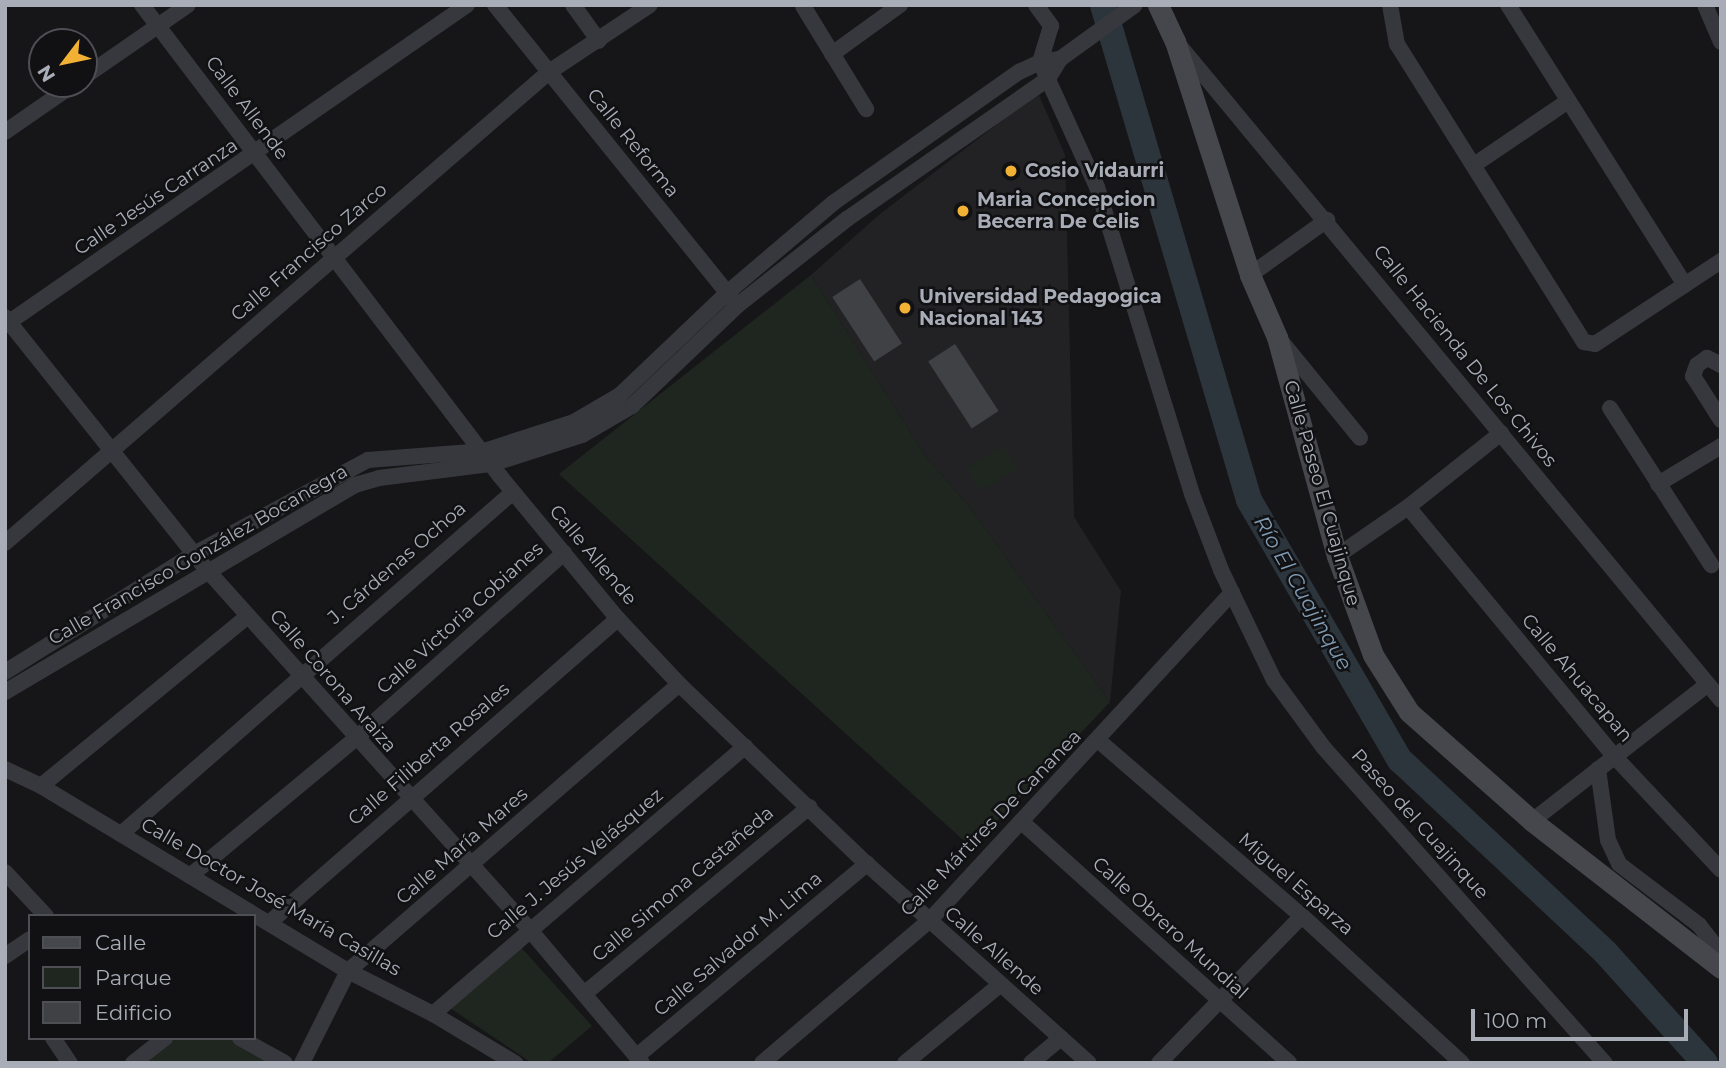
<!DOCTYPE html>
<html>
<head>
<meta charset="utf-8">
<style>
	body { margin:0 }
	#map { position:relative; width:1726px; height:1068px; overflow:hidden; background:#161618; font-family:Montserrat,sans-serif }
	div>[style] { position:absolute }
	.built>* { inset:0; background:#222225 }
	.green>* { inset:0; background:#1e261f; transform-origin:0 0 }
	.river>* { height:26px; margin:-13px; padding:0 13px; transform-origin:13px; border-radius:13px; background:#2c353c }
	.building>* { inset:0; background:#404145; transform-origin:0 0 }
	.street>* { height:16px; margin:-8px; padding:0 8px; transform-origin:8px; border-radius:8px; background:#37383d }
	.secondary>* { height:21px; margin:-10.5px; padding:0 10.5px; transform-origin:10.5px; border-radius:10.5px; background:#45474d }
	.dots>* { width:19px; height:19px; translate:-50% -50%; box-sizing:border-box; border:4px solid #111113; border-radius:50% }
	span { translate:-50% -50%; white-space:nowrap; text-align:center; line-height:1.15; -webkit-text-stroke:5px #111113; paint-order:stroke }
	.street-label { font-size:19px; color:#a8adb8 }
	.poi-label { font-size:19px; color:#a8adb8; font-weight:700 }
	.left { translate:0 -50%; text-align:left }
	.water-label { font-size:21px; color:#7f9bb3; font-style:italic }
	.frame { position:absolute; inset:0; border:7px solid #a8adb8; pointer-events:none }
	.legend { position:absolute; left:28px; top:914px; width:228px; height:126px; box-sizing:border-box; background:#111113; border:2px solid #4d4f55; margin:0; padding:9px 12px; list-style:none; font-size:21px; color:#a8adb8 }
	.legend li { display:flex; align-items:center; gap:14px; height:35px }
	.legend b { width:35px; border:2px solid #4d4f55 }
	.north { position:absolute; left:28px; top:28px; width:70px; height:70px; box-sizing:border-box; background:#111113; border:2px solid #4d4f55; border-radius:50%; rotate:238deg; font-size:19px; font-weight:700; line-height:28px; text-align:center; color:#a8adb8 }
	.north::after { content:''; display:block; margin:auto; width:24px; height:32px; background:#f2b134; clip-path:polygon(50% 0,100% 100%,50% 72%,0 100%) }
	.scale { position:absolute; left:1471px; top:1009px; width:217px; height:32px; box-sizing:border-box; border:4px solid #a8adb8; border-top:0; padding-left:9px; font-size:21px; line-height:24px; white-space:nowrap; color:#a8adb8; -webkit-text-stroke:5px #111113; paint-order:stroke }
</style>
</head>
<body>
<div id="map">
	<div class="built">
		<div style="clip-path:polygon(1038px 93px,1065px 155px,1074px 517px,1121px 591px,1110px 702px,971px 509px,924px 454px,811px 275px,880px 214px)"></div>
	</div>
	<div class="green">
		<div style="clip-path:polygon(811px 275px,924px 454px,971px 509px,1110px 702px,972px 848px,559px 474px)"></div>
		<div style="left:1003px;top:445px;width:27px;height:44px;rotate:57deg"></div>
		<div style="clip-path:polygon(519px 945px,592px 1026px,548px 1063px,532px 1063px,450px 1008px)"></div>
		<div style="clip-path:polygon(165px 1038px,240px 1038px,285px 1063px,133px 1063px)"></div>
	</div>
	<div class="river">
		<div style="left:1103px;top:5px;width:516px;rotate:73.57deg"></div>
		<div style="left:1249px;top:500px;width:301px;rotate:59.9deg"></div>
		<div style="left:1400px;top:760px;width:282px;rotate:43.1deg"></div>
		<div style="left:1606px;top:953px;width:148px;rotate:48deg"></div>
	</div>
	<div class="building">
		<div style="left:860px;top:279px;width:77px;height:33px;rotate:57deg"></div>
		<div style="left:955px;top:344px;width:80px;height:32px;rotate:57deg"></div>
	</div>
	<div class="street">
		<div style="left:142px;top:5px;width:592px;rotate:52.76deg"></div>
		<div style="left:500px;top:476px;width:185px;rotate:50.5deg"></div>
		<div style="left:618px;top:619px;width:89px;rotate:46.8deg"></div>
		<div style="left:679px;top:684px;width:260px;rotate:43.8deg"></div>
		<div style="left:867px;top:864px;width:298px;rotate:41.9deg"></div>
		<div style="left:495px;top:5px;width:379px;rotate:51.1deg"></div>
		<div style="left:573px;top:5px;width:44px;rotate:54.2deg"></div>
		<div style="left:1036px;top:5px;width:26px;rotate:54deg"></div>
		<div style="left:1051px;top:26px;width:38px;rotate:107deg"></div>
		<div style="left:1040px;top:62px;width:137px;rotate:65.5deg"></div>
		<div style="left:1097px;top:187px;width:321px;rotate:72.8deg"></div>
		<div style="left:1192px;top:494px;width:81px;rotate:69.1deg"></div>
		<div style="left:1221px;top:570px;width:122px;rotate:64.3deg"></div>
		<div style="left:1274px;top:680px;width:84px;rotate:53.7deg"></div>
		<div style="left:1324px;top:748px;width:422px;rotate:48.3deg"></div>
		<div style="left:1390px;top:5px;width:40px;rotate:80deg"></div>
		<div style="left:1397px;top:44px;width:352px;rotate:57.9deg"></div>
		<div style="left:1584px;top:342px;width:11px;rotate:10deg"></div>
		<div style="left:1595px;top:344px;width:151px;rotate:-33.4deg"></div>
		<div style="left:1508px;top:5px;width:331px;rotate:57.7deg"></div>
		<div style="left:1705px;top:5px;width:40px;rotate:66.6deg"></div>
		<div style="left:803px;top:6px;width:121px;rotate:58.5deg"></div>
		<div style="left:1179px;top:45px;width:850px;rotate:50.39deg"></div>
		<div style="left:832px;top:54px;width:84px;rotate:-35.8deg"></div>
		<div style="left:84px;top:77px;width:126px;rotate:-34.7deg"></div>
		<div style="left:5px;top:132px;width:84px;rotate:-34.8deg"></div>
		<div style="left:1474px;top:165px;width:114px;rotate:-34.2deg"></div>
		<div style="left:1250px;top:275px;width:95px;rotate:-35.5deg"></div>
		<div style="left:5px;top:317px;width:325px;rotate:51.4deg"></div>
		<div style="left:208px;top:571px;width:482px;rotate:48.1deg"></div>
		<div style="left:530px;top:930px;width:174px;rotate:49.9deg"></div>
		<div style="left:5px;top:325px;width:562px;rotate:-34.71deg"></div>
		<div style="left:1281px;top:341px;width:125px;rotate:50.8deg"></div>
		<div style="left:1721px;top:365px;width:16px;rotate:-153deg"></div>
		<div style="left:1707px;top:358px;width:12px;rotate:145deg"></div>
		<div style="left:1697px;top:365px;width:12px;rotate:110deg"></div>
		<div style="left:1693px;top:376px;width:52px;rotate:57.5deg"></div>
		<div style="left:1610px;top:408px;width:187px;rotate:57.2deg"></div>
		<div style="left:1658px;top:484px;width:74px;rotate:-31.1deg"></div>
		<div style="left:1408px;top:507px;width:323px;rotate:50.4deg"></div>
		<div style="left:1614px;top:756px;width:156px;rotate:46.8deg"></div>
		<div style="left:5px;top:543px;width:720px;rotate:-40.89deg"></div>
		<div style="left:549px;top:72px;width:121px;rotate:-33.6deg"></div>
		<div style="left:1337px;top:556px;width:86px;rotate:-34.6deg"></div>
		<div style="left:1408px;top:507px;width:119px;rotate:-38.5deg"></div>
		<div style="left:5px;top:672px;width:223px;rotate:-32deg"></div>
		<div style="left:194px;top:554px;width:198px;rotate:-28.4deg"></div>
		<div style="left:368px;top:460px;width:116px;rotate:-4.4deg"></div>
		<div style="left:484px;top:451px;width:95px;rotate:-17.9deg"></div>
		<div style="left:574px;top:422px;width:53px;rotate:-30.4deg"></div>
		<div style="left:620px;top:395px;width:148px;rotate:-43.6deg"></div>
		<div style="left:727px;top:293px;width:139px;rotate:-40.3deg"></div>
		<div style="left:833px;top:203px;width:228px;rotate:-35.2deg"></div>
		<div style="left:1019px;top:72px;width:23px;rotate:-25deg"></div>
		<div style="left:1040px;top:62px;width:20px;rotate:-9deg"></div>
		<div style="left:5px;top:692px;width:407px;rotate:-30.6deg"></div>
		<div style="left:355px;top:485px;width:25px;rotate:-16deg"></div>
		<div style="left:379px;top:478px;width:114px;rotate:-7.1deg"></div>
		<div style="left:492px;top:464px;width:95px;rotate:-17.9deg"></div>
		<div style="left:582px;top:435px;width:58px;rotate:-30.1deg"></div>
		<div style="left:632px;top:406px;width:146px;rotate:-43.6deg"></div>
		<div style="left:738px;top:305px;width:139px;rotate:-38.3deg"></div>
		<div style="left:847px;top:219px;width:245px;rotate:-34.9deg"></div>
		<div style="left:1048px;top:79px;width:23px;rotate:-59deg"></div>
		<div style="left:1060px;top:59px;width:92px;rotate:-35.8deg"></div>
		<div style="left:1099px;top:741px;width:268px;rotate:40.8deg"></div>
		<div style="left:1302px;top:916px;width:217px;rotate:42.6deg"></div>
		<div style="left:5px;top:769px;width:40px;rotate:25deg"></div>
		<div style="left:41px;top:786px;width:358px;rotate:31.1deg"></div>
		<div style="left:348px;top:971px;width:95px;rotate:26.8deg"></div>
		<div style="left:433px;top:1014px;width:96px;rotate:30.9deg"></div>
		<div style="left:1598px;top:769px;width:72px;rotate:82deg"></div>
		<div style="left:1608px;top:840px;width:26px;rotate:65deg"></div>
		<div style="left:1619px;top:864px;width:101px;rotate:37.3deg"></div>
		<div style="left:1699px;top:925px;width:36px;rotate:52deg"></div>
		<div style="left:41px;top:786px;width:268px;rotate:-39.4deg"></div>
		<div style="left:1532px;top:821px;width:222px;rotate:-37.9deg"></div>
		<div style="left:1024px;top:824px;width:357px;rotate:42deg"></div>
		<div style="left:121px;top:834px;width:520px;rotate:-41.1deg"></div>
		<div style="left:5px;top:872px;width:60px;rotate:47deg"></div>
		<div style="left:190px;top:876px;width:214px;rotate:-39.7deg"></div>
		<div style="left:355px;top:739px;width:280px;rotate:-41.7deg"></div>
		<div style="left:269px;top:923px;width:463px;rotate:-41.1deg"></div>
		<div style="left:5px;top:956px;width:30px;rotate:-34deg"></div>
		<div style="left:584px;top:994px;width:293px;rotate:-39.7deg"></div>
		<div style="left:433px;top:1014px;width:411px;rotate:-40.6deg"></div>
		<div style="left:53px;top:1038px;width:30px;rotate:56deg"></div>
		<div style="left:240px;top:1038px;width:51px;rotate:29.1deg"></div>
		<div style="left:637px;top:1056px;width:300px;rotate:-39.9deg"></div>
		<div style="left:133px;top:1063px;width:41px;rotate:-38deg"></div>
		<div style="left:302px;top:1063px;width:103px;rotate:-63.4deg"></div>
		<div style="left:348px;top:971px;width:438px;rotate:-40.9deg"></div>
		<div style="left:762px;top:1063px;width:219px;rotate:-40.4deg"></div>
		<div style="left:929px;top:921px;width:447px;rotate:-47.3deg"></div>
		<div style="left:905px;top:1063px;width:124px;rotate:-39.5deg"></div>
		<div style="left:1031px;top:1063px;width:39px;rotate:-40deg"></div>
		<div style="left:1159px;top:1063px;width:205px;rotate:-45.8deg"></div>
	</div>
	<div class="secondary">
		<div style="left:1158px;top:5px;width:40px;rotate:65deg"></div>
		<div style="left:1175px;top:41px;width:246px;rotate:72.2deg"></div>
		<div style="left:1250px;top:275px;width:68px;rotate:66.5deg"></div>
		<div style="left:1277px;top:337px;width:227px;rotate:74.7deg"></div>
		<div style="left:1337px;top:556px;width:105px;rotate:70deg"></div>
		<div style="left:1373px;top:655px;width:67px;rotate:57.7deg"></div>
		<div style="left:1409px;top:712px;width:164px;rotate:41.5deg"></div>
		<div style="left:1532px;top:821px;width:239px;rotate:37.9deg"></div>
	</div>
	<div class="dots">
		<div style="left:1011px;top:171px;background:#f2b134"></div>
		<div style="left:963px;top:211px;background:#f2b134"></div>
		<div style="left:905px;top:308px;background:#f2b134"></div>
	</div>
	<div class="street-label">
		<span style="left:247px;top:108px;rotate:53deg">Calle Allende</span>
		<span style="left:633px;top:143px;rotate:51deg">Calle Reforma</span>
		<span style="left:156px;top:197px;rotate:-34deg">Calle Jesús Carranza</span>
		<span style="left:309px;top:252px;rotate:-41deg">Calle Francisco Zarco</span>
		<span style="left:1465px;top:356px;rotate:51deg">Calle Hacienda De Los Chivos</span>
		<span style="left:1322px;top:493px;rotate:74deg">Calle Paseo El Cuajinque</span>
		<span style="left:198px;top:555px;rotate:-30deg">Calle Francisco González Bocanegra</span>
		<span style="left:593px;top:555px;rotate:50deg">Calle Allende</span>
		<span style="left:397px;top:563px;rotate:-41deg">J. Cárdenas Ochoa</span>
		<span style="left:460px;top:618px;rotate:-42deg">Calle Victoria Cobianes</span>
		<span style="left:1577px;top:678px;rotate:50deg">Calle Ahuacapan</span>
		<span style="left:333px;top:681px;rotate:49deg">Calle Corona Araiza</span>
		<span style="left:429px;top:754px;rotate:-41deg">Calle Filiberta Rosales</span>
		<span style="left:991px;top:823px;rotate:-46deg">Calle Mártires De Cananea</span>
		<span style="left:1420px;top:824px;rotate:48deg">Paseo del Cuajinque</span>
		<span style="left:462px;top:846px;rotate:-41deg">Calle María Mares</span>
		<span style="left:575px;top:864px;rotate:-40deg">Calle J. Jesús Velásquez</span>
		<span style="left:683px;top:884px;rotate:-40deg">Calle Simona Castañeda</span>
		<span style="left:1296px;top:884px;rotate:41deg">Miguel Esparza</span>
		<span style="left:271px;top:897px;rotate:30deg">Calle Doctor José María Casillas</span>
		<span style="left:1170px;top:928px;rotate:42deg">Calle Obrero Mundial</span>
		<span style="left:738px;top:944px;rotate:-40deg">Calle Salvador M. Lima</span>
		<span style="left:994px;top:951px;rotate:41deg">Calle Allende</span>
	</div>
	<div class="poi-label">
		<span class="left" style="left:1025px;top:171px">Cosio Vidaurri</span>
		<span class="left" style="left:977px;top:211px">Maria Concepcion<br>Becerra De Celis</span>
		<span class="left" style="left:919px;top:308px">Universidad Pedagogica<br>Nacional 143</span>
	</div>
	<div class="water-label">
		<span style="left:1303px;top:593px;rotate:60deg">Río El Cuajinque</span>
	</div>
	<div class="frame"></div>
	<ul class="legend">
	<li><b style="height:9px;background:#45474d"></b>Calle</li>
	<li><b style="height:19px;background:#1e261f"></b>Parque</li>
	<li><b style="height:19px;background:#404145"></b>Edificio</li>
	</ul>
	<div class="north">N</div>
	<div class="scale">100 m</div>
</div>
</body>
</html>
